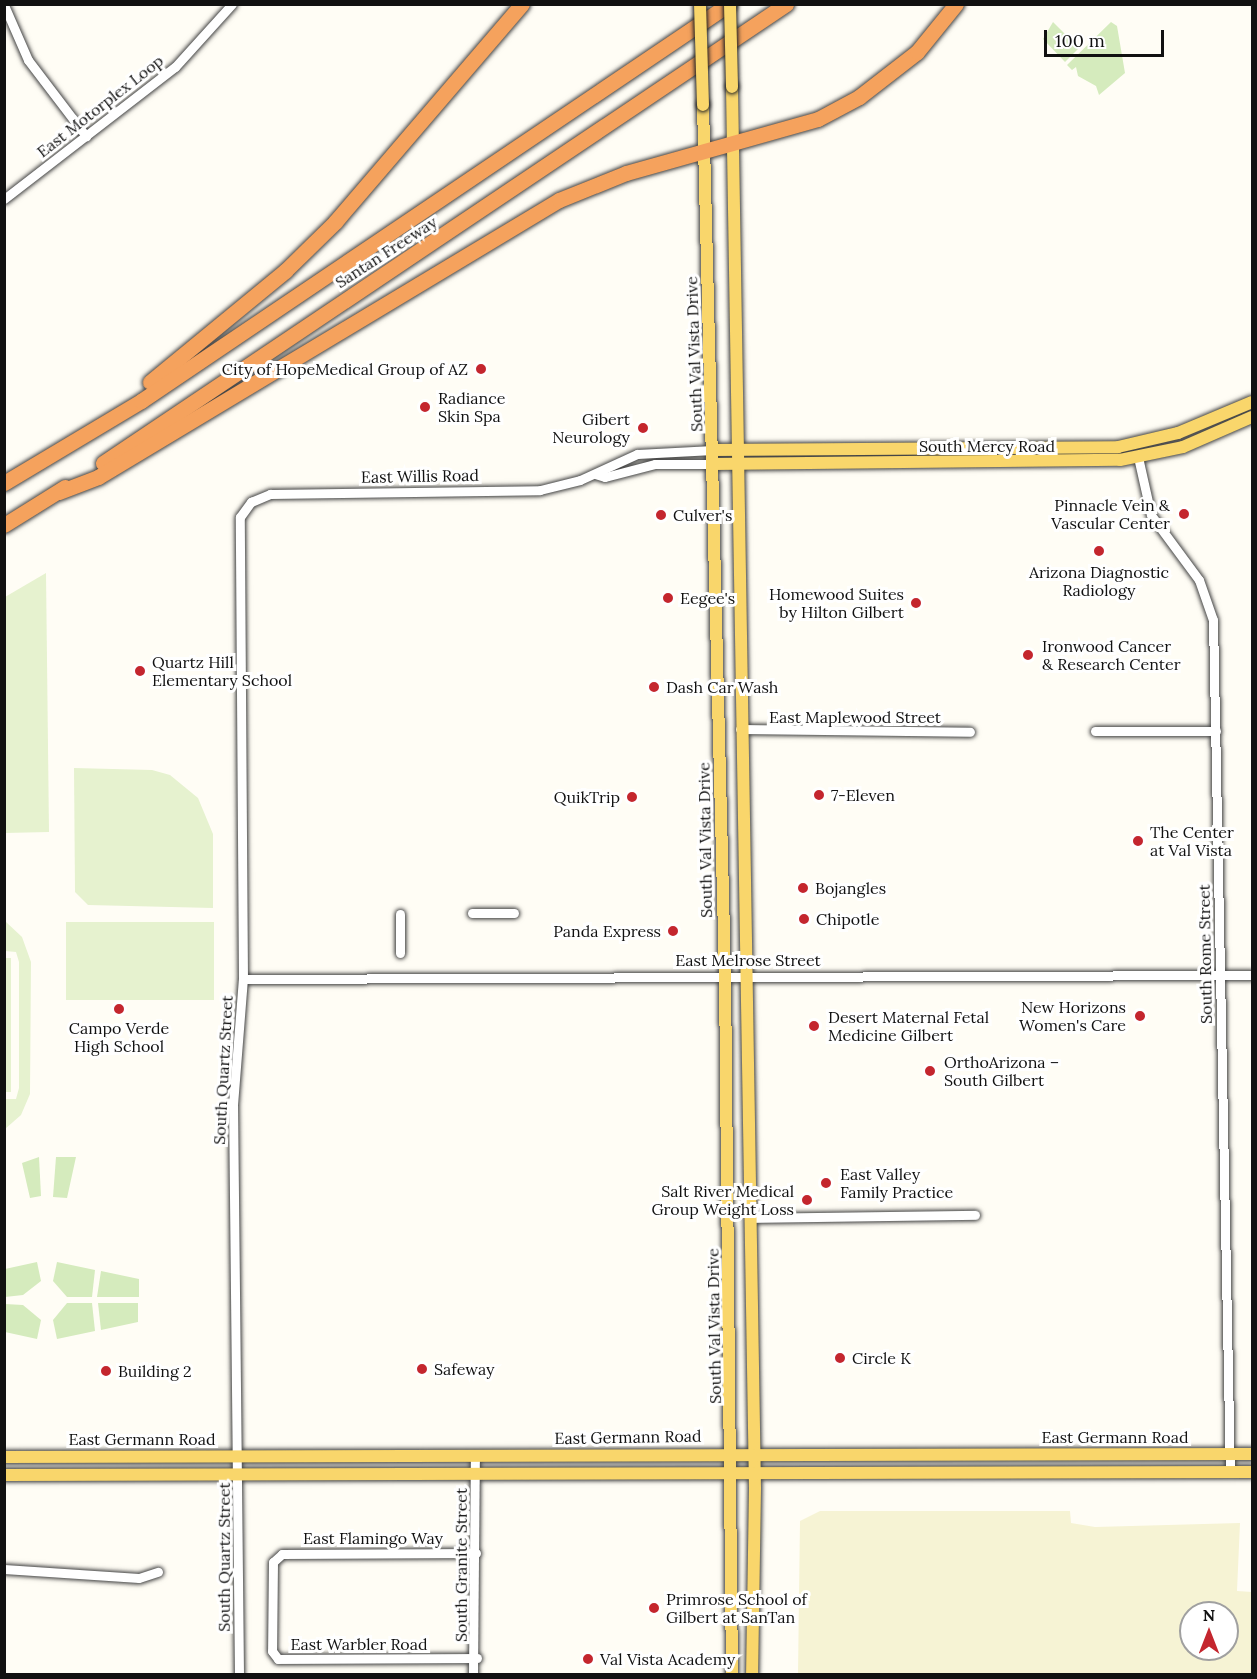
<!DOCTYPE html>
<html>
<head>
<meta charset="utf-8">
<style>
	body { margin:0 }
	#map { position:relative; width:1257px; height:1679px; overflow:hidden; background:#fffdf5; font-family:Lora,serif }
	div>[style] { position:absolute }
	.farmland>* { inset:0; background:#f6f3d4 }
	.green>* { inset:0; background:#d5ebbd }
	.pitch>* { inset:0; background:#e6f2cf; transform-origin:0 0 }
	.roads { filter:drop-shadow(0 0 2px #444) drop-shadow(0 0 2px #444) }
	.minor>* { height:9px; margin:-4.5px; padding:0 4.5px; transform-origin:4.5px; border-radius:4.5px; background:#fff }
	.major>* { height:12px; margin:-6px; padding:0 6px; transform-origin:6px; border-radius:6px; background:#f9d66b }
	.highway>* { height:15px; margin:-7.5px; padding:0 7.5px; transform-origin:7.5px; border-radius:7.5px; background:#f5a25d }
	.bridges { filter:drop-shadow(0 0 2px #222) drop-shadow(0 0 2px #222) }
	.major-bridge>* { height:12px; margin:-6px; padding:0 6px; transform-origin:6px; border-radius:6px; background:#f9d66b }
	.dots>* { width:16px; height:16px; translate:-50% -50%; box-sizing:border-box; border:3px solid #fff; border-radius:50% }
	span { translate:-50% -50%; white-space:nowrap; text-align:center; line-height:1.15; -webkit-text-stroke:6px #fff; paint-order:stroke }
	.street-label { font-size:16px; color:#111 }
	.poi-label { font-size:16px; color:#111 }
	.right { translate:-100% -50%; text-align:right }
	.left { translate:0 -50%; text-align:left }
	.frame { position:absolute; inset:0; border:6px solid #111; pointer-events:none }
	.north { position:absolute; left:1179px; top:1601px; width:60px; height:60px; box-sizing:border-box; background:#fff; border:2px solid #a0a0a0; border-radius:50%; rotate:0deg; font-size:16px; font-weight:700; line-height:24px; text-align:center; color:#111 }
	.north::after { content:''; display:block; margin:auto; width:21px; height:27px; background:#c4262e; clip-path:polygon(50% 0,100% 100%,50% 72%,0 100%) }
	.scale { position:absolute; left:1044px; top:30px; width:120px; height:27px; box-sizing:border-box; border:3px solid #111; border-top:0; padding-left:8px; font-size:18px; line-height:21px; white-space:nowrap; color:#111; -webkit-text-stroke:4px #fff; paint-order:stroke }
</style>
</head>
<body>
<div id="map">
	<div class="farmland">
		<div style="clip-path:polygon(evenodd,820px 1511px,1070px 1511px,1071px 1523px,1095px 1527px,1240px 1523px,1237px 1591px,1252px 1592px,1252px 1674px,798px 1674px,800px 1521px,820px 1511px,1191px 1613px,1227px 1613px,1227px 1649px,1191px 1649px,1191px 1613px)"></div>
	</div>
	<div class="green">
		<div style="clip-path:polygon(1053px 22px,1079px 48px,1065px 62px,1043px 39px)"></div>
		<div style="clip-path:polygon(1111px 22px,1117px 26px,1125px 73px,1099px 95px,1096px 86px,1078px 76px,1076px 67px,1072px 70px,1067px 65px)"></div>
		<div style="clip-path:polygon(39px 1157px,41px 1196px,30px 1198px,22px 1163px)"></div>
		<div style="clip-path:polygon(56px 1157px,76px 1157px,67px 1198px,53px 1197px)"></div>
		<div style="clip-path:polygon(37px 1262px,41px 1281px,23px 1295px,5px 1297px,5px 1269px)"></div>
		<div style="clip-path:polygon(57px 1262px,95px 1270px,92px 1297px,67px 1297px,53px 1281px)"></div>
		<div style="clip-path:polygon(101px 1271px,139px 1279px,139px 1297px,97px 1297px)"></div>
		<div style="clip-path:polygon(67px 1303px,92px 1303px,95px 1331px,57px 1339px,53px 1320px)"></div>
		<div style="clip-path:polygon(98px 1303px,138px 1303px,138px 1322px,101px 1330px)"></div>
		<div style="clip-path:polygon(5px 1304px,23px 1305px,41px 1320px,37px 1339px,5px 1332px)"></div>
	</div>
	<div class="pitch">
		<div style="clip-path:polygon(46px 573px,49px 832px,5px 833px,5px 597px)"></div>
		<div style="clip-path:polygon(74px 768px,152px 770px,170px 775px,198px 798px,213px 834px,213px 908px,88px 905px,75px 892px)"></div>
		<div style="clip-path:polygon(5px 921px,22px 937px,31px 962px,30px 1094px,21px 1115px,5px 1129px,5px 1099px,16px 1099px,19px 1088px,19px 962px,16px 952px,5px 951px)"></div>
		<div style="left:66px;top:922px;width:148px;height:78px"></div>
		<div style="left:5px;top:958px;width:6px;height:134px"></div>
	</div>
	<div class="roads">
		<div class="minor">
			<div style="left:4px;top:5px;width:60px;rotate:66.4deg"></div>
			<div style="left:28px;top:60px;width:96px;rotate:52.7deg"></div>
			<div style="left:4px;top:199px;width:216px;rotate:-37.7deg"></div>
			<div style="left:175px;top:67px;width:85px;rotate:-47.9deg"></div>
			<div style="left:1138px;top:457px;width:59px;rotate:77.4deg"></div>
			<div style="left:1151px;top:515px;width:81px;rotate:53.6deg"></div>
			<div style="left:1199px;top:580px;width:42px;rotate:70.7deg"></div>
			<div style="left:1213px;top:620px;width:852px;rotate:88.86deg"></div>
			<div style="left:595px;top:474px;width:10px;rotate:17deg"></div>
			<div style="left:605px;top:477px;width:52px;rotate:-14.6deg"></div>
			<div style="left:655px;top:464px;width:58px"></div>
			<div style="left:740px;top:729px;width:230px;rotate:0.7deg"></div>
			<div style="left:1095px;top:731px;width:121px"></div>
			<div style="left:472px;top:913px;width:42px"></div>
			<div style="left:400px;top:914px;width:39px;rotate:90deg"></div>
			<div style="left:243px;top:979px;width:1009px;rotate:-0.23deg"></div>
			<div style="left:749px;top:1218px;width:226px;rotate:-0.8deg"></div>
			<div style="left:476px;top:1553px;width:194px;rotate:179.7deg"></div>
			<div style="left:282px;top:1554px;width:12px;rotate:138deg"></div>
			<div style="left:273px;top:1562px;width:89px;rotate:90.6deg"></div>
			<div style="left:272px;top:1651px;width:10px;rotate:53deg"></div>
			<div style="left:278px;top:1659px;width:199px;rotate:-0.3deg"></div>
			<div style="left:4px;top:1569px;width:135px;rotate:3.8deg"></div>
			<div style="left:139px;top:1578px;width:20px;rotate:-18deg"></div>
			<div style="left:239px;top:1674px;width:569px;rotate:-90.6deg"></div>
			<div style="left:233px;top:1105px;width:126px;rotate:-85.5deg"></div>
			<div style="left:243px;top:979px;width:462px;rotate:-90.4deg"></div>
			<div style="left:240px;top:517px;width:19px;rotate:-54deg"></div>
			<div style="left:251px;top:502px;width:21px;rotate:-23deg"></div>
			<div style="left:270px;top:494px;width:270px;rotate:-0.8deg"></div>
			<div style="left:540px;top:490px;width:41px;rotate:-14deg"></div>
			<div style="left:580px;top:480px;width:63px;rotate:-24.5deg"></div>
			<div style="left:637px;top:454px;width:76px;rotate:-3deg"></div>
			<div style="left:473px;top:1674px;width:219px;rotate:-89.5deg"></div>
		</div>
		<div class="major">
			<div style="left:732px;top:87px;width:1401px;rotate:89.06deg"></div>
			<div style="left:755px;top:1488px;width:186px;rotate:90.9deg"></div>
			<div style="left:703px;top:105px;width:870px;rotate:88.55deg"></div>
			<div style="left:725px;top:975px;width:699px;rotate:89.43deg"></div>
			<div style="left:713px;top:450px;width:405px;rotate:-0.4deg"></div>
			<div style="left:1118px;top:447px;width:62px;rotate:-13.1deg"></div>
			<div style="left:1178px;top:433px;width:80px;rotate:-22.7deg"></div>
			<div style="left:713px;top:464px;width:407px;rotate:-0.6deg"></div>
			<div style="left:1120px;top:460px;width:64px;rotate:-11.7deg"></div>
			<div style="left:1183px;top:447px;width:75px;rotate:-23.5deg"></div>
			<div style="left:4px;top:1457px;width:1248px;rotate:-0.14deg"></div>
			<div style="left:4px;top:1475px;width:1248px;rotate:-0.14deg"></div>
		</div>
		<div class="highway">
			<div style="left:150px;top:382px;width:175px;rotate:-39.4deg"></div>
			<div style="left:285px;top:271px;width:70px;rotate:-44.4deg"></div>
			<div style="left:335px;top:222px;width:287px;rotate:-49.4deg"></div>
			<div style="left:103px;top:463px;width:823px;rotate:-33.9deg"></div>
			<div style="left:4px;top:483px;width:160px;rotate:-30.9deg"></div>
			<div style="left:141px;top:401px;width:709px;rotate:-34.03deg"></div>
			<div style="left:59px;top:492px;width:42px;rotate:-21deg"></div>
			<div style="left:98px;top:477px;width:538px;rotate:-31deg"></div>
			<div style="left:559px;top:200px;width:72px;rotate:-21.9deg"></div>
			<div style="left:626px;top:173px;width:199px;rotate:-15.7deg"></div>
			<div style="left:818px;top:119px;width:47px;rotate:-28.2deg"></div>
			<div style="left:859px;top:97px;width:73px;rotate:-37.8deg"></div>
			<div style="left:917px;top:52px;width:62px;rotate:-50.9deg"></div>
			<div style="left:4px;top:525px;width:72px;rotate:-31.9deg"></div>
		</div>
	</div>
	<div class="bridges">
		<div class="major-bridge">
			<div style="left:700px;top:4px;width:101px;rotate:88.3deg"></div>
			<div style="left:730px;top:4px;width:83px;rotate:88.6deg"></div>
		</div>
	</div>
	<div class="dots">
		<div style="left:481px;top:369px;background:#c4262e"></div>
		<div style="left:425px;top:407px;background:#c4262e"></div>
		<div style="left:643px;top:428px;background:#c4262e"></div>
		<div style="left:1184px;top:514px;background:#c4262e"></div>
		<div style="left:661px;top:515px;background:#c4262e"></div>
		<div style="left:1099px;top:551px;background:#c4262e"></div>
		<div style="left:668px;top:598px;background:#c4262e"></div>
		<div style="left:916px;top:603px;background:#c4262e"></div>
		<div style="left:1028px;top:655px;background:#c4262e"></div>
		<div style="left:140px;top:671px;background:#c4262e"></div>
		<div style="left:654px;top:687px;background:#c4262e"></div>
		<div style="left:819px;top:795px;background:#c4262e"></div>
		<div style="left:632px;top:797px;background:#c4262e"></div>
		<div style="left:1138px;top:841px;background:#c4262e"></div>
		<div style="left:803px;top:888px;background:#c4262e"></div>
		<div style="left:804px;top:919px;background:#c4262e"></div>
		<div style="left:673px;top:931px;background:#c4262e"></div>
		<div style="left:119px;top:1009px;background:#c4262e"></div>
		<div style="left:1140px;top:1016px;background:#c4262e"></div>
		<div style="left:814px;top:1026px;background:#c4262e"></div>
		<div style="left:930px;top:1071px;background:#c4262e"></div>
		<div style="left:826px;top:1183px;background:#c4262e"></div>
		<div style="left:807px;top:1200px;background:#c4262e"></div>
		<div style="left:840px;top:1358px;background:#c4262e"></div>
		<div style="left:422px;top:1369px;background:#c4262e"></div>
		<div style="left:106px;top:1371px;background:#c4262e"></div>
		<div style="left:654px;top:1608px;background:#c4262e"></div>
		<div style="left:588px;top:1659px;background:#c4262e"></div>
	</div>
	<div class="street-label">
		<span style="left:100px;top:106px;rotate:-38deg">East Motorplex Loop</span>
		<span style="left:386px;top:252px;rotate:-33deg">Santan Freeway</span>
		<span style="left:694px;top:354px;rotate:-92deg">South Val Vista Drive</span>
		<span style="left:987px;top:446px">South Mercy Road</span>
		<span style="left:420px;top:476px;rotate:-1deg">East Willis Road</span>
		<span style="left:855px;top:717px">East Maplewood Street</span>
		<span style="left:705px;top:840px;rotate:-91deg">South Val Vista Drive</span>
		<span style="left:1205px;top:954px;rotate:-91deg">South Rome Street</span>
		<span style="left:748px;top:960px">East Melrose Street</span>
		<span style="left:223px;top:1070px;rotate:-87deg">South Quartz Street</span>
		<span style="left:714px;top:1326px;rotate:-91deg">South Val Vista Drive</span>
		<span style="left:628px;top:1437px;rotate:-1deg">East Germann Road</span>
		<span style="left:1115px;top:1437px">East Germann Road</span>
		<span style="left:142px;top:1439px">East Germann Road</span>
		<span style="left:373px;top:1538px">East Flamingo Way</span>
		<span style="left:224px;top:1557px;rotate:-90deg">South Quartz Street</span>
		<span style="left:461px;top:1565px;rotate:-90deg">South Granite Street</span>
		<span style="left:359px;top:1644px">East Warbler Road</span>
	</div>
	<div class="poi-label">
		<span class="right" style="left:468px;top:369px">City of HopeMedical Group of AZ</span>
		<span class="left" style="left:438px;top:407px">Radiance<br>Skin Spa</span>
		<span class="right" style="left:630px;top:428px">Gibert<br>Neurology</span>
		<span class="right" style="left:1170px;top:514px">Pinnacle Vein &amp;<br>Vascular Center</span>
		<span class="left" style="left:673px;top:515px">Culver's</span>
		<span style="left:1099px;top:581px">Arizona Diagnostic<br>Radiology</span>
		<span class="right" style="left:904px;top:603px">Homewood Suites<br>by Hilton Gilbert</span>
		<span class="left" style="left:680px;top:598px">Eegee's</span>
		<span class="left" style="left:1042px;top:655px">Ironwood Cancer<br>&amp; Research Center</span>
		<span class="left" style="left:152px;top:671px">Quartz Hill<br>Elementary School</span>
		<span class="left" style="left:666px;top:687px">Dash Car Wash</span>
		<span class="left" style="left:831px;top:795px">7-Eleven</span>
		<span class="right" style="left:620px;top:797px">QuikTrip</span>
		<span class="left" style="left:1150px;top:841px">The Center<br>at Val Vista</span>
		<span class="left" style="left:815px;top:888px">Bojangles</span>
		<span class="left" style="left:816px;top:919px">Chipotle</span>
		<span class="right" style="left:661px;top:931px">Panda Express</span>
		<span class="right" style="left:1126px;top:1016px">New Horizons<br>Women's Care</span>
		<span class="left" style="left:828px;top:1026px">Desert Maternal Fetal<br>Medicine Gilbert</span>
		<span style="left:119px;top:1037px">Campo Verde<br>High School</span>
		<span class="left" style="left:944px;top:1071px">OrthoArizona –<br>South Gilbert</span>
		<span class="left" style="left:840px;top:1183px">East Valley<br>Family Practice</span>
		<span class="right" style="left:794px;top:1200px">Salt River Medical<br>Group Weight Loss</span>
		<span class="left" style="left:852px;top:1358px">Circle K</span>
		<span class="left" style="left:434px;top:1369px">Safeway</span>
		<span class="left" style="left:118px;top:1371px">Building 2</span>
		<span class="left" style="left:666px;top:1608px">Primrose School of<br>Gilbert at SanTan</span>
		<span class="left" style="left:600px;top:1659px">Val Vista Academy</span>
	</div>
	<div class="frame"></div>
	<div class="north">N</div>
	<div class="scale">100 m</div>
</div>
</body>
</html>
